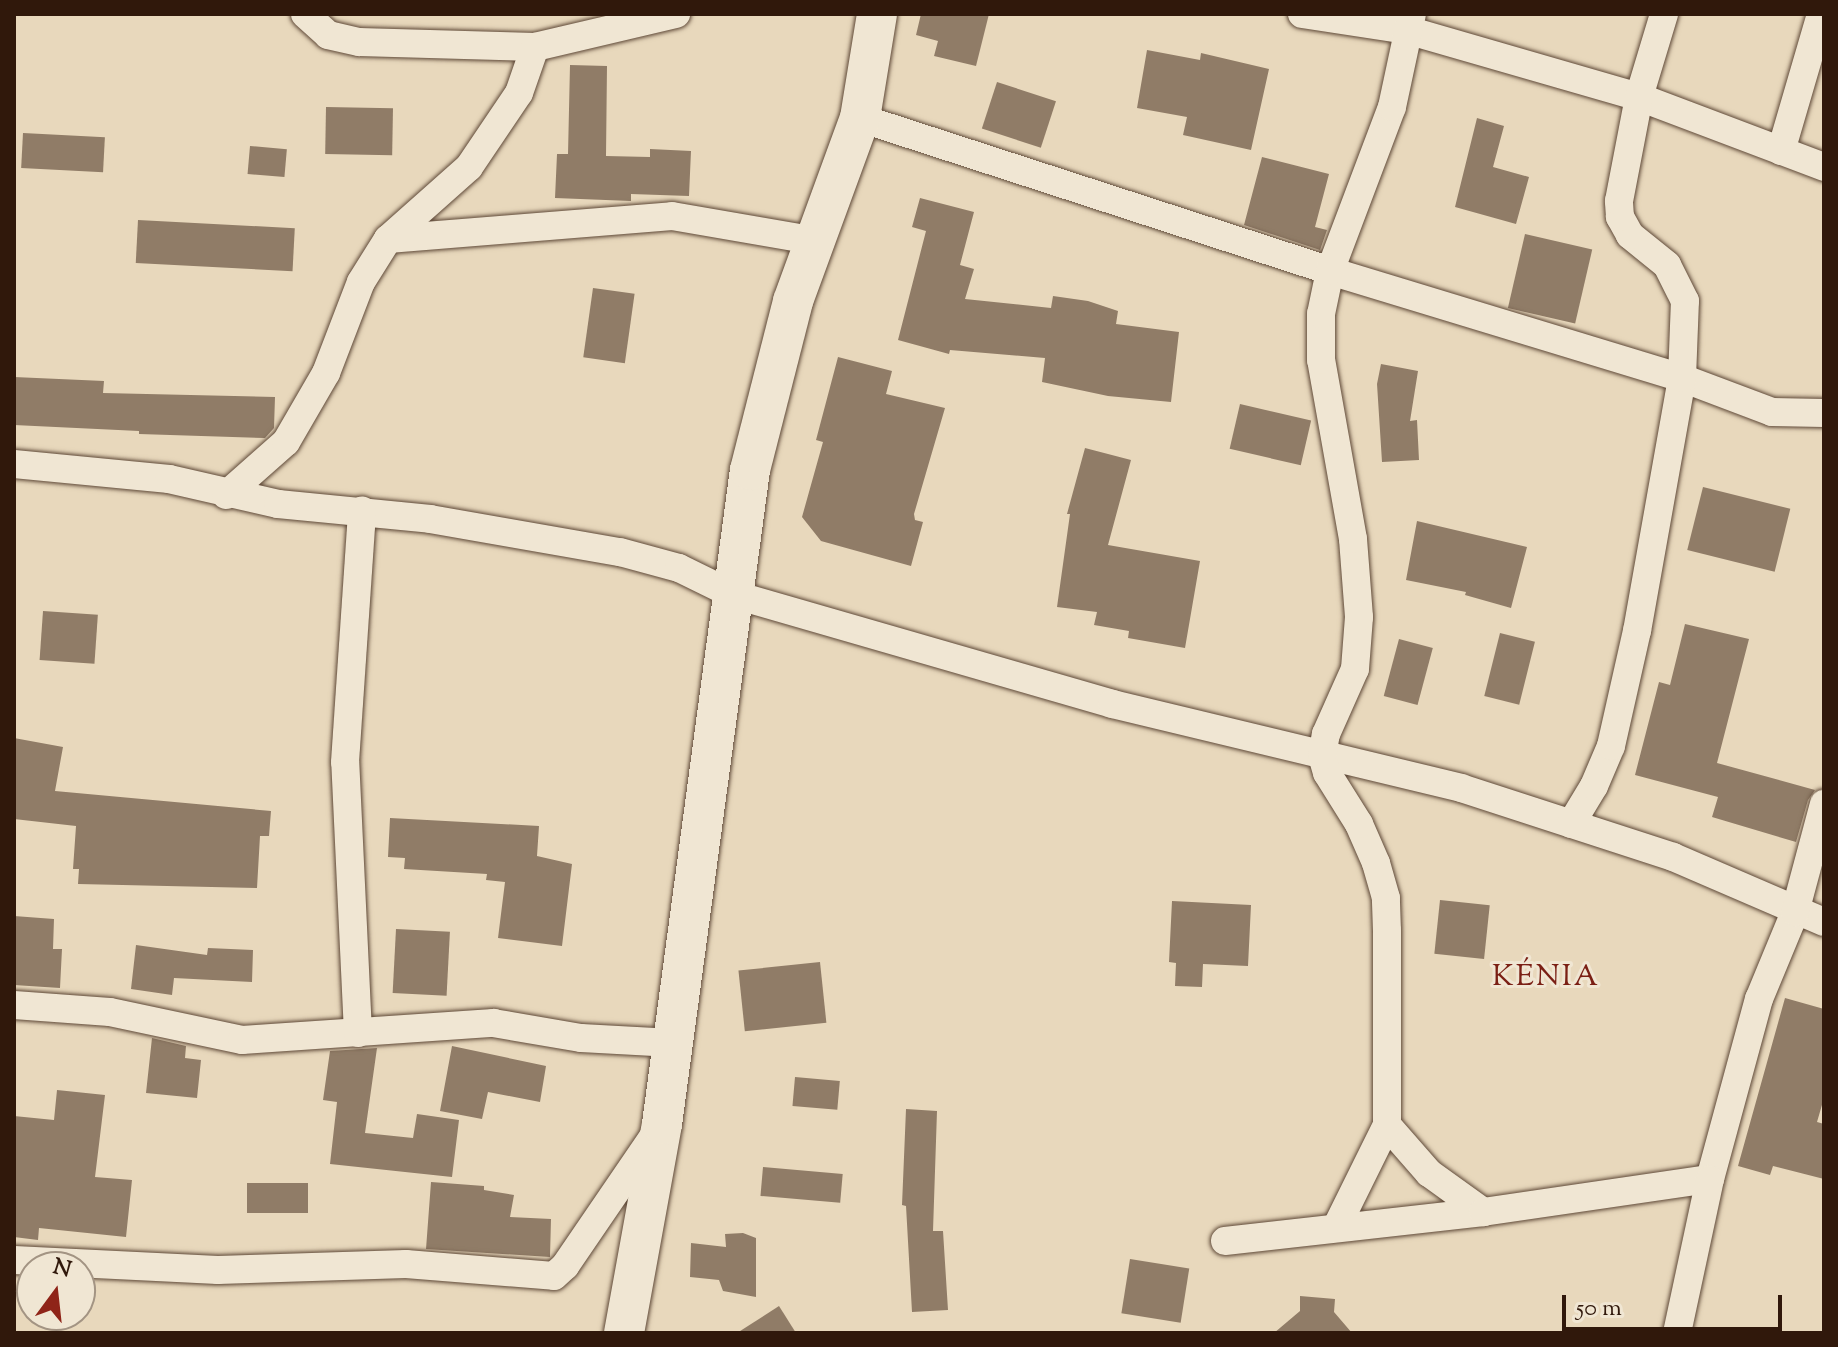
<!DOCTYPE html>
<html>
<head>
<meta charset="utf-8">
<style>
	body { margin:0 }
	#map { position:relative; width:1838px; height:1347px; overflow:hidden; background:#e8d8bc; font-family:"Sorts Mill Goudy",serif }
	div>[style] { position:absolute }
	.building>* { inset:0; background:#907c67; transform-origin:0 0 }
	.roads { filter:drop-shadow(0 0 2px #5e4837) drop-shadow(0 0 2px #5e4837) }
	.street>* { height:28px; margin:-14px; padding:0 14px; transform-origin:14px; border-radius:14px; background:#f0e6d3 }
	.secondary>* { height:40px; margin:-20px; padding:0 20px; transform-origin:20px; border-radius:20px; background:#f0e6d3 }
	span { translate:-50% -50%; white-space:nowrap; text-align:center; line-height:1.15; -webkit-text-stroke:6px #f0e6d3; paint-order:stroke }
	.neighbourhood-label { font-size:30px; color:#7a1f14; letter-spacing:2px }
	.frame { position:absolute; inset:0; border:16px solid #30180b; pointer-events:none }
	.north { position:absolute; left:16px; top:1251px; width:80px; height:80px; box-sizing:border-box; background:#f0e6d3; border:2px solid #a39483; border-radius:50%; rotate:15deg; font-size:22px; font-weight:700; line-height:32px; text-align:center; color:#30180b }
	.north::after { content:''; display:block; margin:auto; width:28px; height:36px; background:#8f2418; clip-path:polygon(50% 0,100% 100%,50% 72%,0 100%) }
	.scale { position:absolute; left:1562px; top:1295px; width:220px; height:36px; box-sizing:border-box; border:4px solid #30180b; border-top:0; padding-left:10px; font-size:24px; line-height:28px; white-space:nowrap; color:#30180b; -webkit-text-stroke:6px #f0e6d3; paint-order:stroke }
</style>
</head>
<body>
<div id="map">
	<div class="building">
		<div style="clip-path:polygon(921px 14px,989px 14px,976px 66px,934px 56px,938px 41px,916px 35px)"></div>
		<div style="clip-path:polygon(1147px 50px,1200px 60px,1201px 53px,1269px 69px,1251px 150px,1183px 135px,1187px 117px,1137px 108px)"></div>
		<div style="clip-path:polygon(570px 65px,607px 66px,606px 156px,650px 157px,650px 149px,691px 151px,689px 196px,631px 194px,631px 201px,555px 198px,557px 154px,568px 154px)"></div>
		<div style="left:997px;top:82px;width:62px;height:49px;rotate:18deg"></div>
		<div style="left:326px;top:107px;width:67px;height:47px;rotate:1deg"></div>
		<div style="clip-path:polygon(1477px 118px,1504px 126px,1493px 167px,1529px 177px,1516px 224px,1455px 207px)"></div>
		<div style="left:23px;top:133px;width:82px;height:35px;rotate:3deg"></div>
		<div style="left:250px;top:146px;width:37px;height:28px;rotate:5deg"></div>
		<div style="clip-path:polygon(1262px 157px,1329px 174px,1315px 227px,1327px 230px,1320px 250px,1244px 225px)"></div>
		<div style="clip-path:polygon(920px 198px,974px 212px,960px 265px,974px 269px,965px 299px,1051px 308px,1053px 296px,1088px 301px,1118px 311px,1116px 324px,1179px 332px,1171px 402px,1108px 396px,1042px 382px,1045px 358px,950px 350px,949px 354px,898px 340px,926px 231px,912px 227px)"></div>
		<div style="left:138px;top:220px;width:157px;height:43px;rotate:3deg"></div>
		<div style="left:1525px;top:234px;width:69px;height:76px;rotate:13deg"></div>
		<div style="left:593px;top:288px;width:42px;height:70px;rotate:8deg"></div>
		<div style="clip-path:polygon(838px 357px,892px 371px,886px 394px,945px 408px,914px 514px,915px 520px,923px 522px,911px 566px,821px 541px,802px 517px,823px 442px,816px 440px)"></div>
		<div style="clip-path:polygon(1381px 364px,1418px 371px,1410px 421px,1417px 420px,1419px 460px,1382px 462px,1377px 384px)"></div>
		<div style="clip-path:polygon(14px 377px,104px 381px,103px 393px,275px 397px,274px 428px,265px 438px,139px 434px,139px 431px,14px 425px)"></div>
		<div style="left:1240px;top:404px;width:73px;height:46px;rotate:13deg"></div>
		<div style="clip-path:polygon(1085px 448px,1131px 460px,1108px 545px,1200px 561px,1185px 648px,1128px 638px,1129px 631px,1094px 625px,1097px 612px,1057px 607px,1070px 514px,1067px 514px)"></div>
		<div style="left:1703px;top:487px;width:90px;height:65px;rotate:14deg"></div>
		<div style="clip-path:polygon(1417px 521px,1527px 547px,1511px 608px,1465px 595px,1466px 592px,1406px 580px)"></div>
		<div style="left:43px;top:611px;width:55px;height:49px;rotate:4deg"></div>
		<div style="clip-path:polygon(1685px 624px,1749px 639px,1717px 763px,1815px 790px,1808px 800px,1796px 842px,1712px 817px,1718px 797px,1635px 775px,1659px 682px,1670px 685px)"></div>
		<div style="left:1500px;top:633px;width:36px;height:65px;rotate:14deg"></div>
		<div style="left:1399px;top:639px;width:35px;height:59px;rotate:15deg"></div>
		<div style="clip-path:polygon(14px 738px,63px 747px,55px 791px,271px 811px,269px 836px,260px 836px,257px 888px,78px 884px,79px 869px,73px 869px,76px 826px,14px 819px)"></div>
		<div style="clip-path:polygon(390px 818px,539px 826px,537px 856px,572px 864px,562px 946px,498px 938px,505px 882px,486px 880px,487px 874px,404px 869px,405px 858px,388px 857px)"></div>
		<div style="left:1440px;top:900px;width:50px;height:54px;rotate:6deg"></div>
		<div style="clip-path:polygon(1172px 901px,1251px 905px,1248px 966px,1203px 964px,1202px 987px,1175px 986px,1176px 963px,1169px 962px)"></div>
		<div style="clip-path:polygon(14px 916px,54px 919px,53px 949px,62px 949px,60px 988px,14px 985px)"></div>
		<div style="left:396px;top:929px;width:54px;height:64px;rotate:3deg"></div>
		<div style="clip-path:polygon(136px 945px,207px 955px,208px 948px,253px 950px,252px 982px,174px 978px,172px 995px,131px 989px)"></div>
		<div style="left:820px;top:962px;width:61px;height:82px;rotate:84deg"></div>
		<div style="clip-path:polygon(1785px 998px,1824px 1009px,1824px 1098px,1817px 1122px,1824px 1124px,1824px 1179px,1773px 1166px,1770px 1175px,1738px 1166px)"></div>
		<div style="clip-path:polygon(152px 1038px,186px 1046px,185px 1058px,201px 1060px,197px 1098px,146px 1093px)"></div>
		<div style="clip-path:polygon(452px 1046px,546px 1066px,540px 1102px,488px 1092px,482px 1119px,440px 1111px)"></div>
		<div style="clip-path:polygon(377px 1048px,365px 1133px,413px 1138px,417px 1114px,459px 1120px,452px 1177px,330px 1164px,337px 1102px,323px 1100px,330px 1051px)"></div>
		<div style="left:795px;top:1077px;width:45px;height:29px;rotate:5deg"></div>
		<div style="clip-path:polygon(57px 1090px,105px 1095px,95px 1177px,132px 1180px,126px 1237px,39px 1228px,38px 1240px,14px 1237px,14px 1116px,54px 1120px)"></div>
		<div style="clip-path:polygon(906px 1109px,937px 1111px,933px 1231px,943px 1231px,948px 1310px,912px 1312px,906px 1206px,902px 1205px)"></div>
		<div style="left:763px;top:1167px;width:80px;height:29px;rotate:5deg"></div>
		<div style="clip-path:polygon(431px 1182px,484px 1186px,484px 1190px,514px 1195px,510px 1217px,551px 1219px,550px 1257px,426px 1249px)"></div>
		<div style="left:247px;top:1183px;width:61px;height:30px"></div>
		<div style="clip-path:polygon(743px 1233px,756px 1238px,756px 1297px,723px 1291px,719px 1280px,690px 1277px,691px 1243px,726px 1247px,725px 1234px)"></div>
		<div style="left:1130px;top:1259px;width:60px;height:55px;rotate:9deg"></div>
		<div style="clip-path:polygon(1300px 1296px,1335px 1299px,1334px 1312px,1352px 1333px,1274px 1333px,1300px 1311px)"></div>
		<div style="clip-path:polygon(779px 1306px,796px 1333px,737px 1333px)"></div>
	</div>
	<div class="roads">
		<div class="street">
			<div style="left:305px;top:14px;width:31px;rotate:42deg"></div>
			<div style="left:328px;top:35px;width:32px;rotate:13deg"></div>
			<div style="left:359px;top:42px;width:176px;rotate:1.6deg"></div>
			<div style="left:535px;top:47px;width:145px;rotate:-13.2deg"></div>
			<div style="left:1302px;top:14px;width:106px;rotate:8.7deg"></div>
			<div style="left:1407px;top:30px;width:241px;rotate:16.1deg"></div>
			<div style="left:1639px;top:97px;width:198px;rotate:20.7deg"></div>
			<div style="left:860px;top:118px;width:494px;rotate:18deg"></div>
			<div style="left:1330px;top:271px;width:368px;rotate:16.9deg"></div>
			<div style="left:1682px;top:378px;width:96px;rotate:20.7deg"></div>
			<div style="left:1772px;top:412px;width:52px;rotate:1.1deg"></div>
			<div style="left:1781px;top:151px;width:143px;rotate:-73.7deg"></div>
			<div style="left:388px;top:239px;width:285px;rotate:-4.6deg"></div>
			<div style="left:672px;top:216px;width:147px;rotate:9.8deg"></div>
			<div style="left:14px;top:464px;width:156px;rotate:5.5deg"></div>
			<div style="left:169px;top:479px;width:112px;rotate:12.9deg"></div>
			<div style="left:278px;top:504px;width:153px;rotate:5.6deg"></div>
			<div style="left:430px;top:519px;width:193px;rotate:9.9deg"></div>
			<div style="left:620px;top:552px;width:61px;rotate:15.2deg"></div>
			<div style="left:679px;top:568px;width:59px;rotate:26.1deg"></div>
			<div style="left:732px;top:594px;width:396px;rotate:16.1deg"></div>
			<div style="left:1112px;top:704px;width:359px;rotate:13.5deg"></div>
			<div style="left:1461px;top:788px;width:223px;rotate:18deg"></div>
			<div style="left:1673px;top:857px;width:164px;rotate:23.3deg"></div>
			<div style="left:226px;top:495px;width:80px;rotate:-41.5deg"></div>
			<div style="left:286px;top:442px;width:80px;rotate:-59.9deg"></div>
			<div style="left:326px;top:373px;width:97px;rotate:-69deg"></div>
			<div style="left:361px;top:282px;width:51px;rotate:-57.9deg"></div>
			<div style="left:388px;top:239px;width:108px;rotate:-41.6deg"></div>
			<div style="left:469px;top:167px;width:89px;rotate:-56deg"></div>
			<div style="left:519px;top:93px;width:49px;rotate:-70.8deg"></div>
			<div style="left:1571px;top:824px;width:44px;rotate:-58.8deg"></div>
			<div style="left:1594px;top:786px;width:43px;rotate:-67deg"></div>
			<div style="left:1611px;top:746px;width:118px;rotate:-77.3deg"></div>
			<div style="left:1637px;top:631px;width:257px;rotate:-79.9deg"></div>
			<div style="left:1682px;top:378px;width:77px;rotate:-87.8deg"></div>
			<div style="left:1685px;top:301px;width:40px;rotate:-116.6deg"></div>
			<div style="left:1667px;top:265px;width:48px;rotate:-141deg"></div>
			<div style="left:1630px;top:235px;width:21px;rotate:-119deg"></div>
			<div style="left:1620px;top:217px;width:16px;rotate:-94deg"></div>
			<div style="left:1619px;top:201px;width:106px;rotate:-79.1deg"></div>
			<div style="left:1639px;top:97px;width:87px;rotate:-73.2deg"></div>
			<div style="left:14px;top:1005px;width:96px;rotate:4.2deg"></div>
			<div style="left:110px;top:1012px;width:135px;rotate:12deg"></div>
			<div style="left:242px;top:1040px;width:252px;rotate:-3.9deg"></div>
			<div style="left:493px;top:1023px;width:89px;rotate:9.7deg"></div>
			<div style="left:581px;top:1038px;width:92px;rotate:3.1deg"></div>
			<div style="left:358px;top:1033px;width:271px;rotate:-92.7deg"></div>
			<div style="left:345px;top:762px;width:252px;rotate:-86.1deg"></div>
			<div style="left:1387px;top:1125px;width:64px;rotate:48.8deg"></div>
			<div style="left:1429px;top:1173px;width:67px;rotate:35.8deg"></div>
			<div style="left:1336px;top:1228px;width:115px;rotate:-63.7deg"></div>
			<div style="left:1387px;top:1125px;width:194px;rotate:-90deg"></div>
			<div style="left:1387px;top:931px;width:33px;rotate:-92deg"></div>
			<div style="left:1386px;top:898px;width:36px;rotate:-106deg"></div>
			<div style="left:1376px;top:863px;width:43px;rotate:-113.6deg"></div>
			<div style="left:1359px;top:824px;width:60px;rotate:-122.1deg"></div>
			<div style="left:1327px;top:773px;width:18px;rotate:-106deg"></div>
			<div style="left:1322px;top:756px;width:22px;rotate:-80deg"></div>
			<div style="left:1326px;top:734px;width:71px;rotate:-66deg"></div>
			<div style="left:1355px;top:669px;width:52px;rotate:-85.6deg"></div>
			<div style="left:1359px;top:617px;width:78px;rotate:-94.4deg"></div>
			<div style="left:1353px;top:539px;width:182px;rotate:-100.1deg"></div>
			<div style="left:1321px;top:360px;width:46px;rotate:-90deg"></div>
			<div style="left:1321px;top:314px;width:44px;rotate:-78.2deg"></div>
			<div style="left:1330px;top:271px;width:175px;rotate:-69.3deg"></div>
			<div style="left:1392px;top:107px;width:95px;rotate:-77.9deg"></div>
			<div style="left:1225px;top:1241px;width:260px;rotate:-6.4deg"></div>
			<div style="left:1483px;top:1212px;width:229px;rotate:-8.3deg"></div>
			<div style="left:1710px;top:1179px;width:187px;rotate:-74.8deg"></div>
			<div style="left:1759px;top:999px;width:94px;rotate:-67.5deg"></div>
			<div style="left:1795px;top:912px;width:112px;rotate:-75deg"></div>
			<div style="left:14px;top:1260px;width:204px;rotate:2.8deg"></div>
			<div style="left:218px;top:1270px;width:188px;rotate:-1.8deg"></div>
			<div style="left:406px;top:1264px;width:148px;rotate:4.6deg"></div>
			<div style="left:554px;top:1276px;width:15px;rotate:-42deg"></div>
			<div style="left:565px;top:1266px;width:160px;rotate:-55.7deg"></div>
			<div style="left:1677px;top:1333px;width:157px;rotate:-77.9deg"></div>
		</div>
		<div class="secondary">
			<div style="left:624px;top:1333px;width:212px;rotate:-79.7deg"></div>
			<div style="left:662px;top:1124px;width:660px;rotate:-82.34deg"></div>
			<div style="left:750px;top:470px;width:174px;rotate:-75.7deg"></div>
			<div style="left:793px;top:301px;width:195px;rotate:-69.9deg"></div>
			<div style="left:860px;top:118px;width:105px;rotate:-80.7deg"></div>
		</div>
	</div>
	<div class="neighbourhood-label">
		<span style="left:1546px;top:978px">KÉNIA</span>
	</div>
	<div class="frame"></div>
	<div class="north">N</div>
	<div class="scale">50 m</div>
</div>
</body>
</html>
